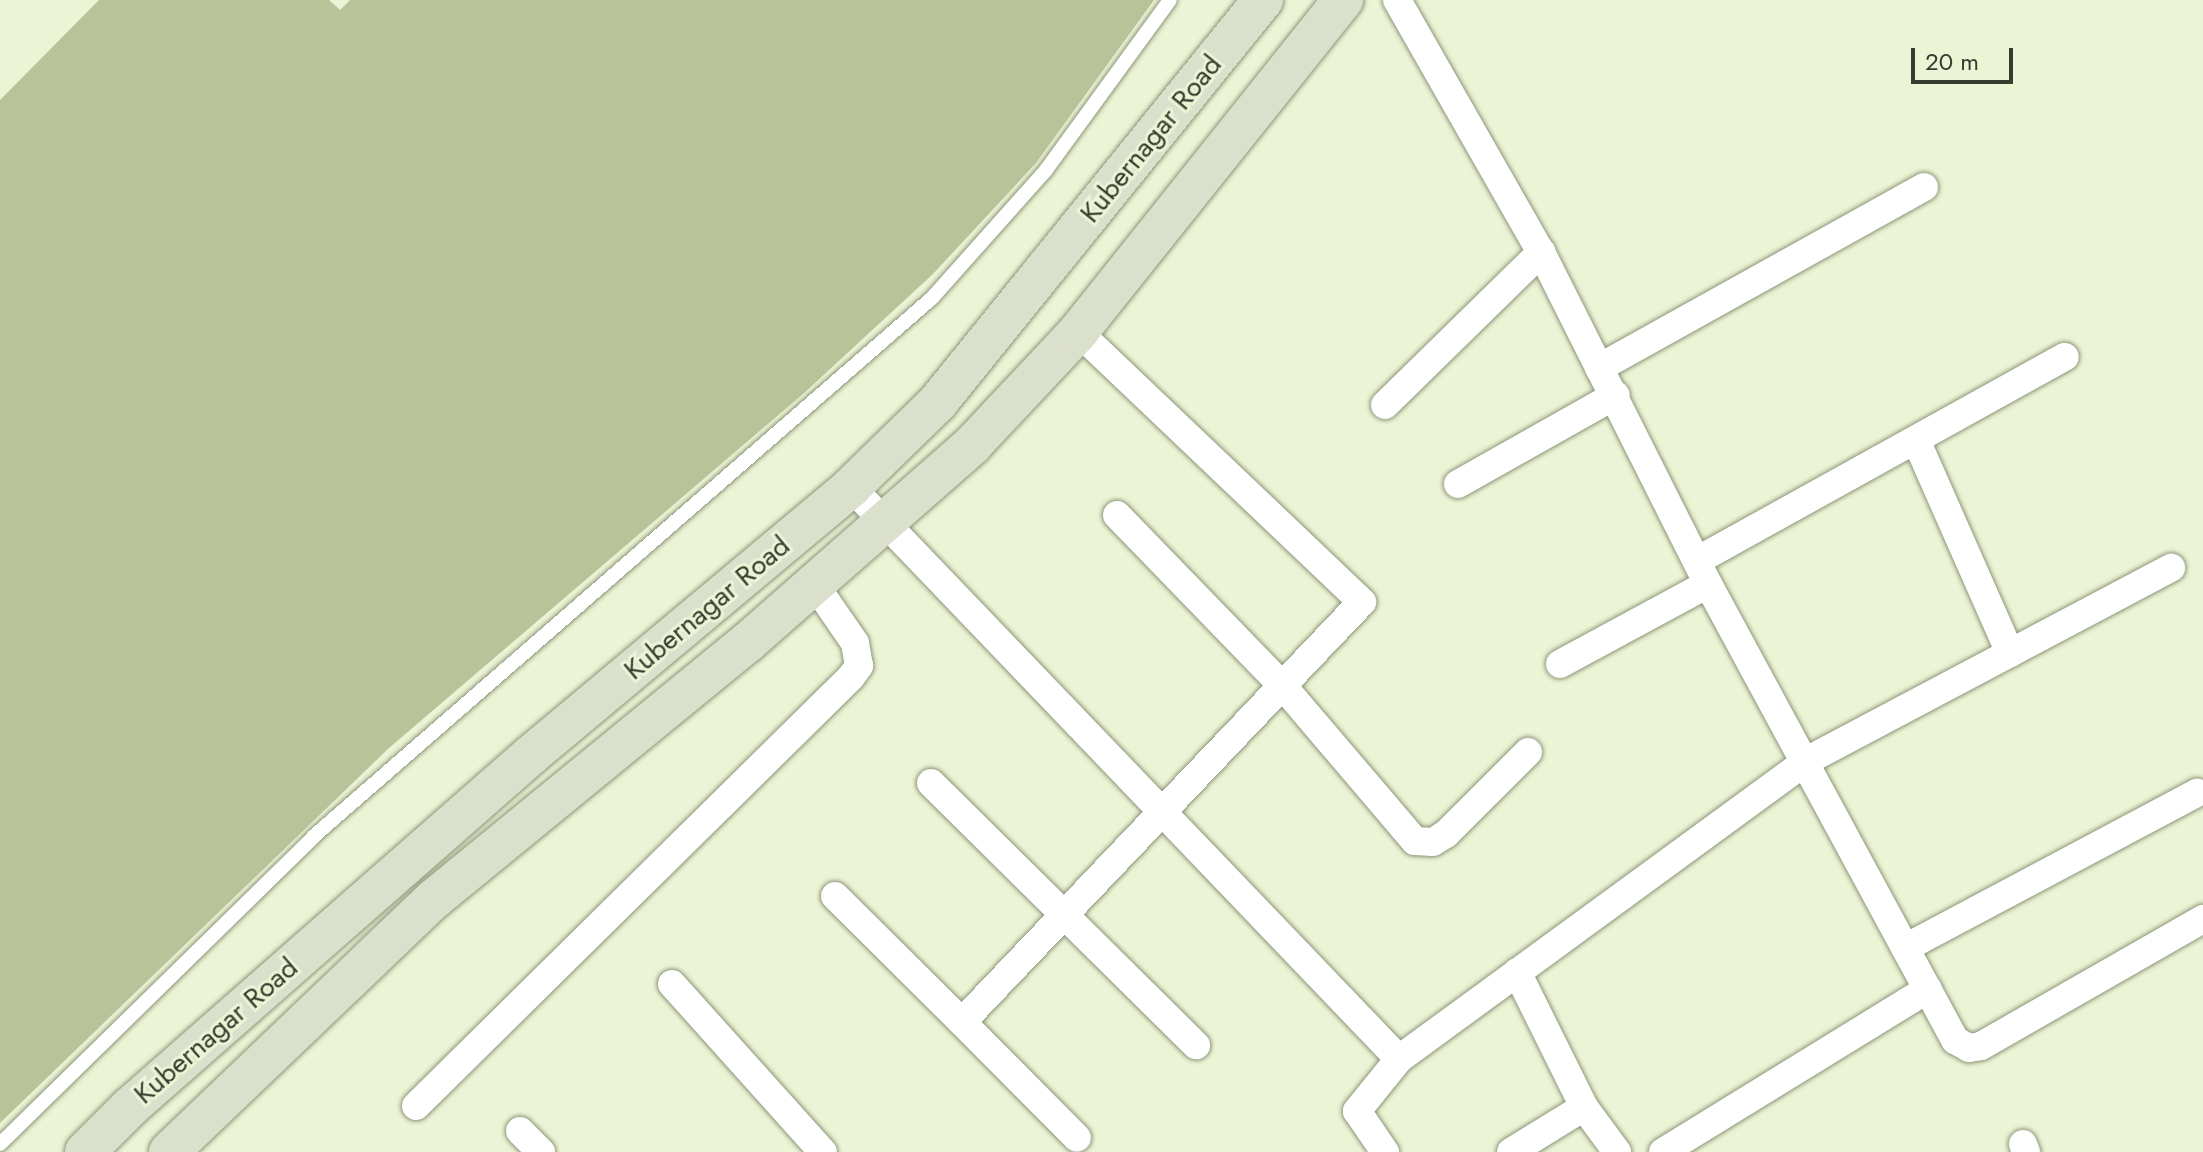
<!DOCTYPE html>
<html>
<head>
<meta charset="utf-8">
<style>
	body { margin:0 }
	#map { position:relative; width:2203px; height:1152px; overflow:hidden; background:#ebf4d5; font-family:Jost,sans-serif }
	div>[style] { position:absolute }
	.green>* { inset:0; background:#b8c39a }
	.roads { filter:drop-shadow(0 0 2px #8d9579) drop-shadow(0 0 2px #8d9579) }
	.lane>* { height:14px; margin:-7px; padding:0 7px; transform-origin:7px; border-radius:7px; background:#fff }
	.street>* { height:28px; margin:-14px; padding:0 14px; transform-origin:14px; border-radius:14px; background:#fff }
	.secondary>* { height:40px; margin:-20px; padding:0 20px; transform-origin:20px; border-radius:20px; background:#dbe0cd }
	span { translate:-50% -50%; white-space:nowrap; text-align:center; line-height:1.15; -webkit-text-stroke:6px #ebf4d5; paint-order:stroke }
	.street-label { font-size:28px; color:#383c30 }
	.scale { position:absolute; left:1911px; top:48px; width:102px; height:36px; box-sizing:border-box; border:4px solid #383c30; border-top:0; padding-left:10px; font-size:24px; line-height:28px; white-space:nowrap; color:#383c30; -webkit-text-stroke:6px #ebf4d5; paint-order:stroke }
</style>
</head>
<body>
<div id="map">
	<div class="green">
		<div style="clip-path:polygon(99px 0,329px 0,340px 10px,350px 0,1154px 0,1036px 163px,933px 274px,803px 394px,389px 748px,0 1123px,0 100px)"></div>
	</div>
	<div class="roads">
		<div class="lane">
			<div style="left:0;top:1144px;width:440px;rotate:-44.4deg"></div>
			<div style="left:314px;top:836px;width:819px;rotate:-41.04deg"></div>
			<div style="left:932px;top:298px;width:171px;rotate:-48.3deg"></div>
			<div style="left:1046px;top:170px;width:210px;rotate:-53.9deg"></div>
		</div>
		<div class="street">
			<div style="left:1397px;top:0;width:290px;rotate:60.3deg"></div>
			<div style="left:1541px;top:252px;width:372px;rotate:63.3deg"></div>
			<div style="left:1708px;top:584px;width:519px;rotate:61.56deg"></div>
			<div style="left:1955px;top:1040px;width:16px;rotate:30deg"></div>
			<div style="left:1969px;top:1048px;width:12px;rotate:-9deg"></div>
			<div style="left:1981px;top:1046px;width:256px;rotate:-29.8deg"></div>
			<div style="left:1599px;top:368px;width:372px;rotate:-29.1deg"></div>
			<div style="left:1385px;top:405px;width:219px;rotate:-44.4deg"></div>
			<div style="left:1916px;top:440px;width:233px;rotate:66.2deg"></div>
			<div style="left:1458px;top:484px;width:181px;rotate:-29.4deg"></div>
			<div style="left:851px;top:487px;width:792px;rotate:46.23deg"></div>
			<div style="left:1399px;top:1059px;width:67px;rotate:128.9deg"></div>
			<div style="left:1357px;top:1111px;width:50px;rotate:55.7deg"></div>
			<div style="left:1117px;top:515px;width:237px;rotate:45.9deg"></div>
			<div style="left:1282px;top:685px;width:205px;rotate:49.6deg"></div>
			<div style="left:1415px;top:841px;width:18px;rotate:3deg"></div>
			<div style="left:1433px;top:842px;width:15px;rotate:-32deg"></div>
			<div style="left:1446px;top:834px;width:116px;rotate:-45deg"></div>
			<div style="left:1700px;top:559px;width:417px;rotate:-29deg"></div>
			<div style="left:1560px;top:664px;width:168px;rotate:-28.4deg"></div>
			<div style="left:931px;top:783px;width:373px;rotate:44.7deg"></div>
			<div style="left:835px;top:896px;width:179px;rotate:44.8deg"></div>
			<div style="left:962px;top:1022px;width:580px;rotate:-46.4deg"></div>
			<div style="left:1362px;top:602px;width:392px;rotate:-136.4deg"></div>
			<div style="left:1905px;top:948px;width:331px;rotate:-28deg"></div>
			<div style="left:1517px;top:972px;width:151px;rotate:63.6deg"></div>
			<div style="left:672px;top:984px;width:226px;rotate:48.1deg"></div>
			<div style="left:962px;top:1022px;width:163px;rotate:45.2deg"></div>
			<div style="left:1399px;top:1059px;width:507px;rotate:-36.17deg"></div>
			<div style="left:1808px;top:760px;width:411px;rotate:-27.9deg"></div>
			<div style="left:416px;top:1106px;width:611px;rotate:-44.6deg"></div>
			<div style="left:851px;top:677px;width:14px;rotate:-54deg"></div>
			<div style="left:859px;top:666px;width:23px;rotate:-100deg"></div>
			<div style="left:855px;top:643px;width:70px;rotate:-124.6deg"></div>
			<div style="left:520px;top:1131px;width:30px;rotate:45deg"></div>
			<div style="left:2023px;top:1144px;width:9px;rotate:69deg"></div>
			<div style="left:1511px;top:1152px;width:86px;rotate:-31.7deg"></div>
			<div style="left:1584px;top:1107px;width:56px;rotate:53.7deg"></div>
			<div style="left:1663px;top:1152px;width:311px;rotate:-31.6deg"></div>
		</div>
		<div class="secondary">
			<div style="left:85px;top:1152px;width:64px;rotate:-45deg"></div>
			<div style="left:130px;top:1107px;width:534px;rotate:-41.28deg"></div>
			<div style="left:531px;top:755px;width:417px;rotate:-39.9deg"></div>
			<div style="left:851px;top:487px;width:122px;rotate:-44.3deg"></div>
			<div style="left:938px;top:402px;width:517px;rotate:-51.05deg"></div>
			<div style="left:169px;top:1152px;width:366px;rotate:-43.7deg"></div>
			<div style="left:434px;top:899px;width:406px;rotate:-39.3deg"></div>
			<div style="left:748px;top:642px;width:298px;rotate:-41.3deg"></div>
			<div style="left:972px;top:445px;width:155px;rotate:-46.8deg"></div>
			<div style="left:1078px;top:332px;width:425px;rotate:-51.4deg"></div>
		</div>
	</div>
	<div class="street-label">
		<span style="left:1151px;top:139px;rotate:-51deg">Kubernagar Road</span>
		<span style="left:707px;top:608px;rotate:-40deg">Kubernagar Road</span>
		<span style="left:216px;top:1031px;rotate:-41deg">Kubernagar Road</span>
	</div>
	<div class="scale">20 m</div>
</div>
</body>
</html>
